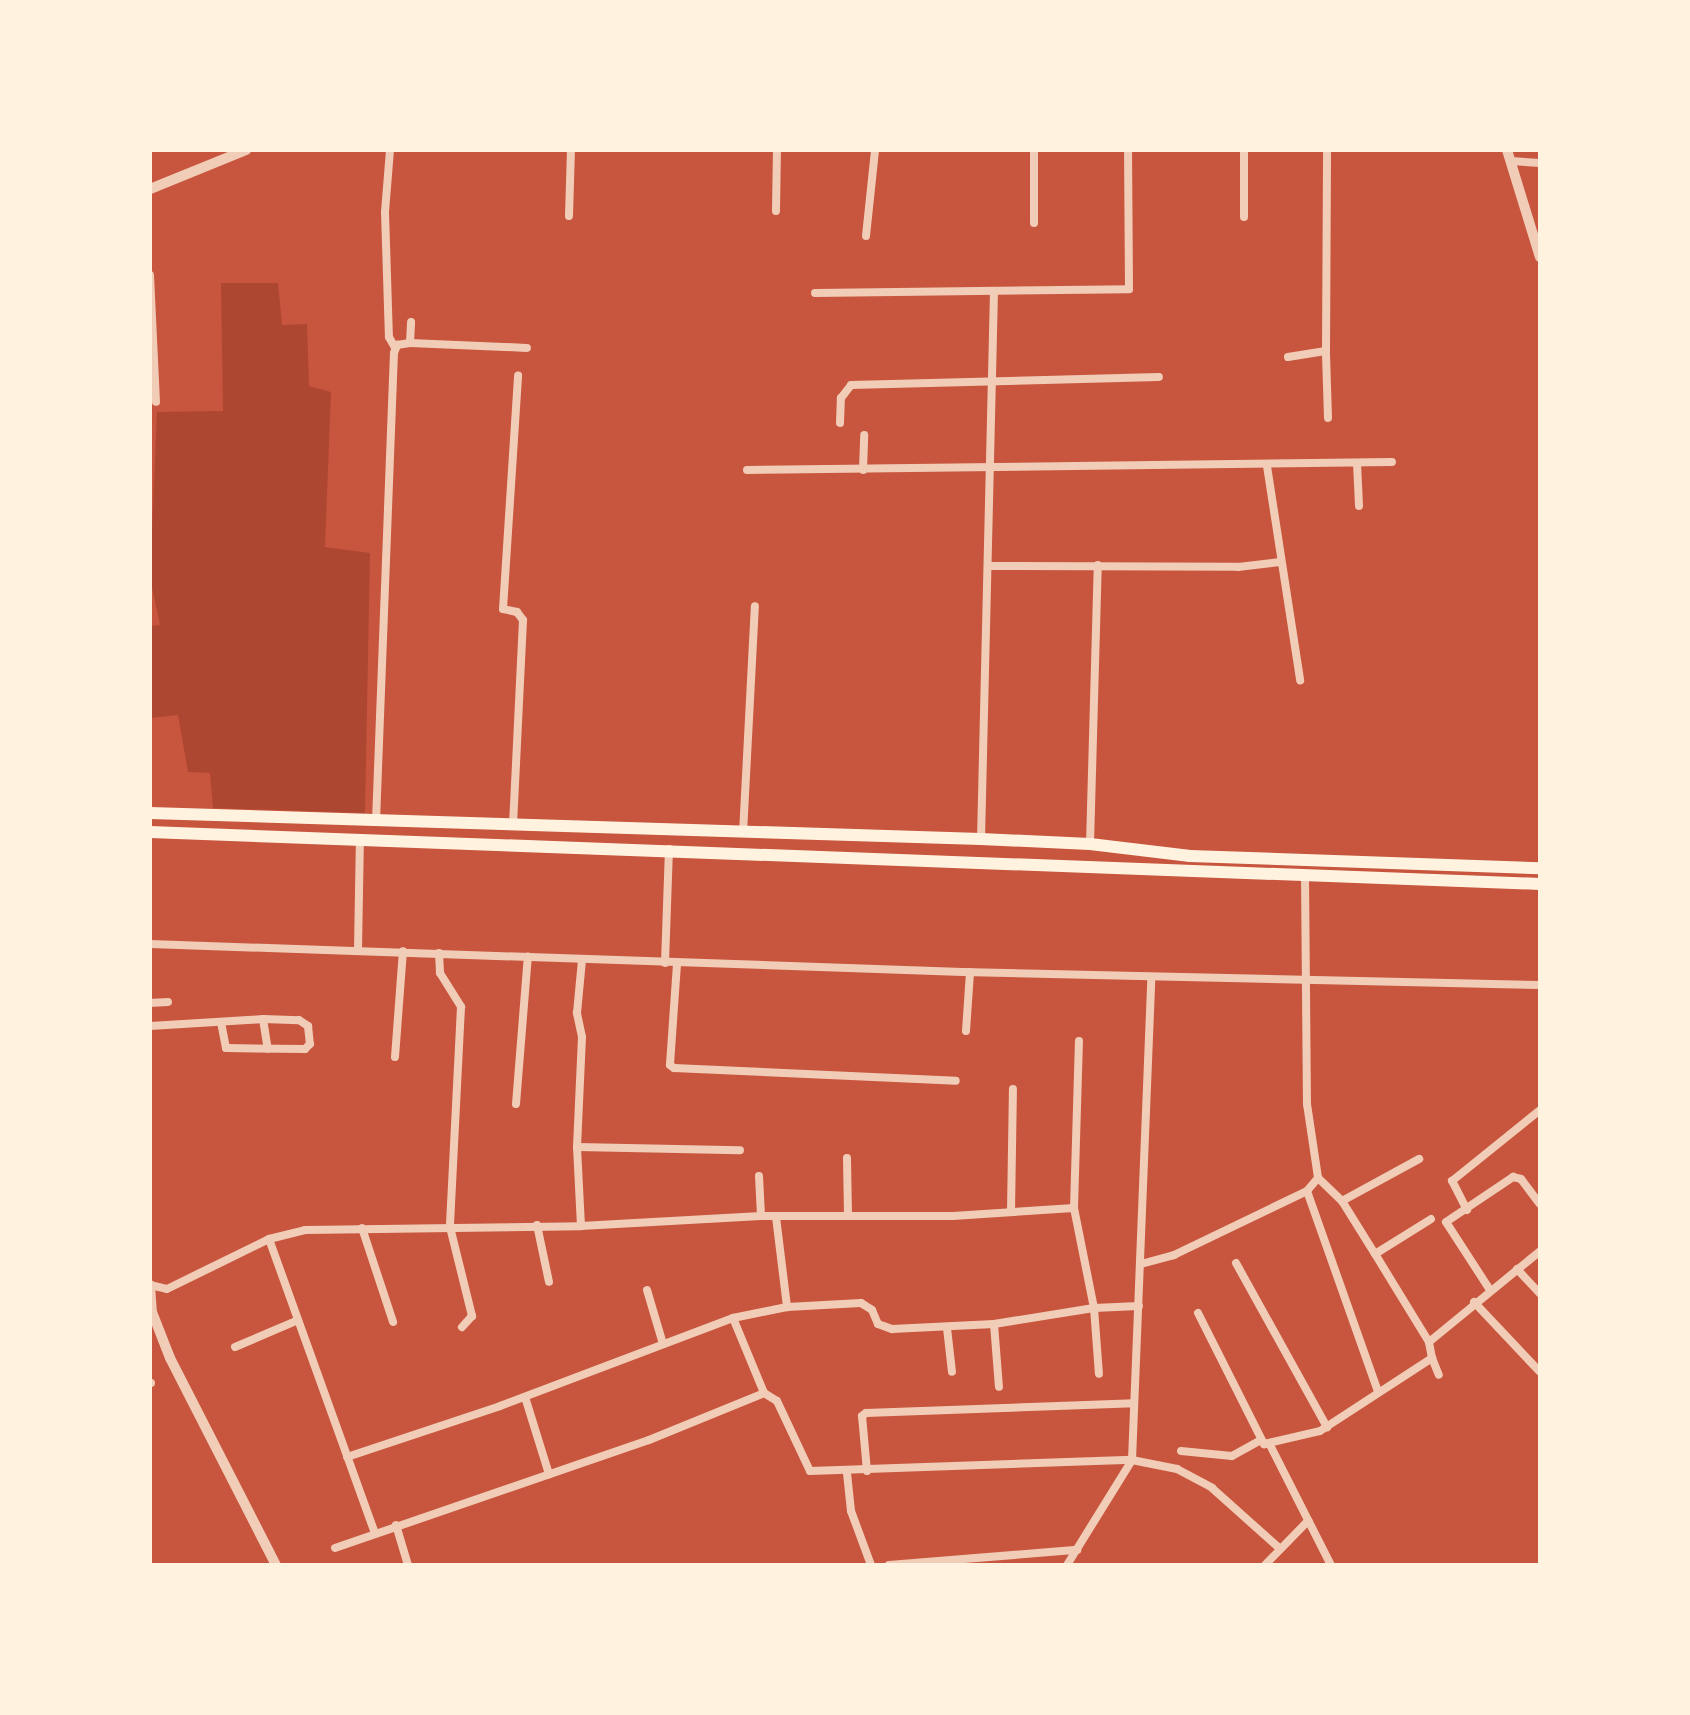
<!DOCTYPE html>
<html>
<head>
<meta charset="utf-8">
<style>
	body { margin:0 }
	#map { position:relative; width:1690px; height:1715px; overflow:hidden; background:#c8553d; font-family:Manrope,sans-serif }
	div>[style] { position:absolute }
	.green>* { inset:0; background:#ae4732 }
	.minor>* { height:8px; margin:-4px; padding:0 4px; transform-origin:4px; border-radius:4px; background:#f1ccb7 }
	.tertiary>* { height:10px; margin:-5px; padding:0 5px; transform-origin:5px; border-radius:5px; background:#f1ccb7 }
	.primary>* { height:12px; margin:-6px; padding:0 6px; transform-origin:6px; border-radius:6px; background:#fff3e0 }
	span { translate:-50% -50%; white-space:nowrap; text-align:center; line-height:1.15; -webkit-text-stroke:8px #fff3e0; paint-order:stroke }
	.frame { position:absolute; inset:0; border:152px solid #fff3e0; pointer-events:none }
</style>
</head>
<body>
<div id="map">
	<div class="green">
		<div style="clip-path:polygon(221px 283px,278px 283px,282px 325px,307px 324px,309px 386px,331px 392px,325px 547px,370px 553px,365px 813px,213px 808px,210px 773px,188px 772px,178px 715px,150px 718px,150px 626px,160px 625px,150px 578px,157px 412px,223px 411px)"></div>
	</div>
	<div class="minor">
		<div style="left:390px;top:150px;width:62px;rotate:94.6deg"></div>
		<div style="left:385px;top:212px;width:125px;rotate:88.2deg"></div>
		<div style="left:389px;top:337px;width:13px;rotate:61deg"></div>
		<div style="left:1244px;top:150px;width:67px;rotate:90deg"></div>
		<div style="left:1511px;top:161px;width:29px;rotate:4deg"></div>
		<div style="left:776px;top:211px;width:61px;rotate:-89.1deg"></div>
		<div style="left:569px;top:216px;width:66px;rotate:-88.3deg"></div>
		<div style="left:1034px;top:223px;width:73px;rotate:-90deg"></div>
		<div style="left:866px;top:236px;width:86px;rotate:-84deg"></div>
		<div style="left:150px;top:275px;width:127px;rotate:87.3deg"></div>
		<div style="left:815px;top:293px;width:314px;rotate:-0.7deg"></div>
		<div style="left:1129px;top:289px;width:139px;rotate:-90.4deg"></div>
		<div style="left:410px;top:343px;width:117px;rotate:2.4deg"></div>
		<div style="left:1326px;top:354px;width:64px;rotate:88.2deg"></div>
		<div style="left:1288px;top:357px;width:38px;rotate:-9deg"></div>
		<div style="left:1326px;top:351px;width:201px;rotate:-89.7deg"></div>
		<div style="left:840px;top:423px;width:25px;rotate:-88deg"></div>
		<div style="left:841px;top:398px;width:16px;rotate:-52deg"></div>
		<div style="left:851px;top:385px;width:308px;rotate:-1.5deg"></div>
		<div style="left:1357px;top:463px;width:43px;rotate:87.3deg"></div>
		<div style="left:1267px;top:466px;width:217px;rotate:81.2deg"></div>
		<div style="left:747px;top:470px;width:645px;rotate:-0.71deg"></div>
		<div style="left:863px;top:470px;width:35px;rotate:-88deg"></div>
		<div style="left:991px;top:566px;width:247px;rotate:0.2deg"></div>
		<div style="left:1238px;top:567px;width:42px;rotate:-6.8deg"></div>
		<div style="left:376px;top:821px;width:468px;rotate:-87.8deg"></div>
		<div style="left:394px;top:353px;width:9px;rotate:-69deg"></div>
		<div style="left:397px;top:345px;width:13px;rotate:-9deg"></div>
		<div style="left:410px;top:343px;width:21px;rotate:-87deg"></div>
		<div style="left:513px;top:825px;width:205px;rotate:-87.2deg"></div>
		<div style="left:523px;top:620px;width:10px;rotate:-127deg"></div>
		<div style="left:517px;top:612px;width:14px;rotate:-168deg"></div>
		<div style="left:503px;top:609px;width:234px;rotate:-86.3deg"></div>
		<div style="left:743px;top:833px;width:227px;rotate:-87deg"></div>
		<div style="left:981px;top:839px;width:547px;rotate:-88.64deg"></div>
		<div style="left:1090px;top:844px;width:279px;rotate:-88.4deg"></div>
		<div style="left:1305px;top:877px;width:227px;rotate:89.5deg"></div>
		<div style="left:1307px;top:1104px;width:75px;rotate:81.5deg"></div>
		<div style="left:150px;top:944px;width:813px;rotate:1.97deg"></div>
		<div style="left:963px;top:972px;width:577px;rotate:1.29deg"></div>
		<div style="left:358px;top:949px;width:110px;rotate:-89deg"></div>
		<div style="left:439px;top:953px;width:20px;rotate:87deg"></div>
		<div style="left:440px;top:973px;width:40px;rotate:58deg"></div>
		<div style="left:461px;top:1007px;width:220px;rotate:92.9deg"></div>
		<div style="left:450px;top:1227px;width:92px;rotate:76.1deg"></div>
		<div style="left:472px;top:1316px;width:15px;rotate:132deg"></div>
		<div style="left:665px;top:963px;width:114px;rotate:-88deg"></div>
		<div style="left:677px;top:964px;width:101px;rotate:94deg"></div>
		<div style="left:670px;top:1065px;width:5px;rotate:37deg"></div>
		<div style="left:674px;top:1068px;width:282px;rotate:2.6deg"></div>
		<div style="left:150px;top:1003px;width:18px;rotate:-3deg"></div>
		<div style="left:263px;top:1019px;width:30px;rotate:81deg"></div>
		<div style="left:150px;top:1026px;width:113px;rotate:-3.5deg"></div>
		<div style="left:263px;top:1019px;width:36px;rotate:2deg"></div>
		<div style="left:299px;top:1020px;width:11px;rotate:34deg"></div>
		<div style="left:308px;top:1026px;width:18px;rotate:84deg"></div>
		<div style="left:310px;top:1044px;width:7px;rotate:135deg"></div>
		<div style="left:305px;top:1049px;width:79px;rotate:-179.3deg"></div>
		<div style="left:226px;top:1048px;width:26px;rotate:-101deg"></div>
		<div style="left:966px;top:1031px;width:59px;rotate:-86.1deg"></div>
		<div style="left:395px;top:1057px;width:106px;rotate:-85.7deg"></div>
		<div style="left:516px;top:1104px;width:148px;rotate:-85.4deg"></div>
		<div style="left:577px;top:1147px;width:163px;rotate:1.1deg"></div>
		<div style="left:847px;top:1158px;width:57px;rotate:89deg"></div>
		<div style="left:759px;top:1176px;width:40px;rotate:87.1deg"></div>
		<div style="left:1307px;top:1191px;width:212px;rotate:70.5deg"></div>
		<div style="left:1342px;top:1201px;width:88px;rotate:-28.6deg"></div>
		<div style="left:1074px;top:1208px;width:102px;rotate:78.7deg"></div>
		<div style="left:1094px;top:1308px;width:66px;rotate:85.7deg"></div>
		<div style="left:1467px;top:1210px;width:33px;rotate:-117deg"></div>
		<div style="left:1452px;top:1181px;width:113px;rotate:-38.9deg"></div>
		<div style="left:1011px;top:1212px;width:123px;rotate:-89.1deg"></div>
		<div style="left:776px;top:1217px;width:91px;rotate:83deg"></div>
		<div style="left:537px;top:1225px;width:58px;rotate:78.1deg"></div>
		<div style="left:581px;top:1226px;width:79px;rotate:-92.9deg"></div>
		<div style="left:577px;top:1147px;width:110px;rotate:-87.4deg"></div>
		<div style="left:582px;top:1037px;width:25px;rotate:-102deg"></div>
		<div style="left:577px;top:1013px;width:53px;rotate:-84.6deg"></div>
		<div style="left:362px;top:1228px;width:99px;rotate:71.7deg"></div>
		<div style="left:269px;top:1239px;width:310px;rotate:70.2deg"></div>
		<div style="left:1375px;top:1254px;width:66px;rotate:-32deg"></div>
		<div style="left:1236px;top:1263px;width:188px;rotate:61deg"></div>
		<div style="left:1141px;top:1264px;width:34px;rotate:-15deg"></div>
		<div style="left:1174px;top:1255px;width:148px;rotate:-25.7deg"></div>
		<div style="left:1307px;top:1191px;width:17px;rotate:-50deg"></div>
		<div style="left:1517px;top:1269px;width:34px;rotate:47deg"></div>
		<div style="left:150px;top:1285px;width:17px;rotate:13deg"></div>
		<div style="left:167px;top:1289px;width:114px;rotate:-26.1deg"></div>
		<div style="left:269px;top:1239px;width:37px;rotate:-14deg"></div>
		<div style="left:305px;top:1230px;width:276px;rotate:-0.8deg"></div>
		<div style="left:581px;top:1226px;width:180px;rotate:-3.2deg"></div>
		<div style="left:761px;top:1216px;width:192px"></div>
		<div style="left:953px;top:1216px;width:121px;rotate:-3.8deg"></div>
		<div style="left:1074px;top:1208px;width:167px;rotate:-88.3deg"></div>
		<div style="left:647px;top:1290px;width:56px;rotate:73.5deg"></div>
		<div style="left:1490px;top:1290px;width:81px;rotate:-122.9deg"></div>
		<div style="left:1446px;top:1222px;width:81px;rotate:-33.9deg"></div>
		<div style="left:1513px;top:1177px;width:8px;rotate:14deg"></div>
		<div style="left:1521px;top:1179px;width:31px;rotate:53deg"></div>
		<div style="left:1474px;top:1302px;width:96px;rotate:46.7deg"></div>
		<div style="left:1198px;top:1313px;width:147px;rotate:63.3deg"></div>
		<div style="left:1264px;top:1444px;width:57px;rotate:-13.1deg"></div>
		<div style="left:1320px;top:1431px;width:134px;rotate:-33.1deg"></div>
		<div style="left:1432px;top:1358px;width:16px;rotate:-101deg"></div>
		<div style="left:1429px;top:1342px;width:103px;rotate:-121.5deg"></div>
		<div style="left:1375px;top:1254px;width:62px;rotate:-121.9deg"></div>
		<div style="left:1342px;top:1201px;width:33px;rotate:-136deg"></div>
		<div style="left:733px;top:1318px;width:81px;rotate:67.5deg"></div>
		<div style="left:764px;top:1393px;width:15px;rotate:32deg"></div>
		<div style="left:777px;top:1401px;width:77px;rotate:64.8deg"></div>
		<div style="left:810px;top:1471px;width:322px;rotate:-2deg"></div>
		<div style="left:1132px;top:1460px;width:46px;rotate:11.3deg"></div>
		<div style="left:1177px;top:1469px;width:40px;rotate:28deg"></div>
		<div style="left:1212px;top:1488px;width:89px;rotate:41.8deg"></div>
		<div style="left:994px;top:1324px;width:63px;rotate:85.5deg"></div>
		<div style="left:947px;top:1328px;width:44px;rotate:83.5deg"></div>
		<div style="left:1429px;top:1342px;width:144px;rotate:-39.3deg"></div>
		<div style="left:235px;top:1347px;width:66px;rotate:-23.1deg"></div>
		<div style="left:1432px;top:1358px;width:18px;rotate:68deg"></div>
		<div style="left:150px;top:1383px;width:1px"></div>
		<div style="left:525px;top:1397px;width:81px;rotate:72.7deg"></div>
		<div style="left:1270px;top:1445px;width:135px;rotate:63.1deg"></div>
		<div style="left:1181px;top:1451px;width:51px;rotate:5.6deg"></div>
		<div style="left:1232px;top:1456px;width:31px;rotate:-29deg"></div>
		<div style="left:347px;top:1457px;width:161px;rotate:-18.4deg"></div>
		<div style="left:500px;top:1406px;width:249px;rotate:-20.7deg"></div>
		<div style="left:733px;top:1318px;width:55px;rotate:-11.5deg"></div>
		<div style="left:787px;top:1307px;width:74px;rotate:-3.1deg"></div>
		<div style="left:861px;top:1303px;width:13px;rotate:32deg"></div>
		<div style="left:872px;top:1310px;width:15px;rotate:67deg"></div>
		<div style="left:878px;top:1324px;width:15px;rotate:20deg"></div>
		<div style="left:892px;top:1329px;width:102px;rotate:-2.8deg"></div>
		<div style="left:994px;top:1324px;width:101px;rotate:-9.1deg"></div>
		<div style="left:1094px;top:1308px;width:45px;rotate:-2.5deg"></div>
		<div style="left:867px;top:1471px;width:55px;rotate:-95.2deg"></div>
		<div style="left:862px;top:1416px;width:5px;rotate:-37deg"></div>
		<div style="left:866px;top:1413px;width:268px;rotate:-2.1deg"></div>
		<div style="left:847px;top:1473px;width:38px;rotate:84deg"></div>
		<div style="left:851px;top:1511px;width:58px;rotate:69.7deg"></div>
		<div style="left:396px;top:1525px;width:42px;rotate:73.3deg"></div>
		<div style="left:335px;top:1548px;width:332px;rotate:-19deg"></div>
		<div style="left:649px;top:1440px;width:124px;rotate:-22.2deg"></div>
		<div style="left:889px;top:1565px;width:189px;rotate:-4.6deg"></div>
		<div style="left:1067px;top:1565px;width:123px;rotate:-58.2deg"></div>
		<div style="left:1132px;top:1460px;width:483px;rotate:-87.7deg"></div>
		<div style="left:1265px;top:1565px;width:62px;rotate:-45.7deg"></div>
	</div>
	<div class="tertiary">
		<div style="left:1507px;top:150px;width:112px;rotate:72.9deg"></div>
		<div style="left:150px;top:189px;width:104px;rotate:-22.1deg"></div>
		<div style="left:150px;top:1285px;width:27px;rotate:86deg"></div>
		<div style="left:152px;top:1312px;width:49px;rotate:68.6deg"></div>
		<div style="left:170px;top:1358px;width:233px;rotate:62.9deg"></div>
	</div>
	<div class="primary">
		<div style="left:150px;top:813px;width:831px;rotate:1.79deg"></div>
		<div style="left:981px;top:839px;width:109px;rotate:2.6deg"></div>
		<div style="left:1090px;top:844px;width:101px;rotate:6.8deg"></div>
		<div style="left:1190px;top:856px;width:350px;rotate:2deg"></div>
		<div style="left:150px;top:832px;width:1391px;rotate:2.14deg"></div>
	</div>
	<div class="frame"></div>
</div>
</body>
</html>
